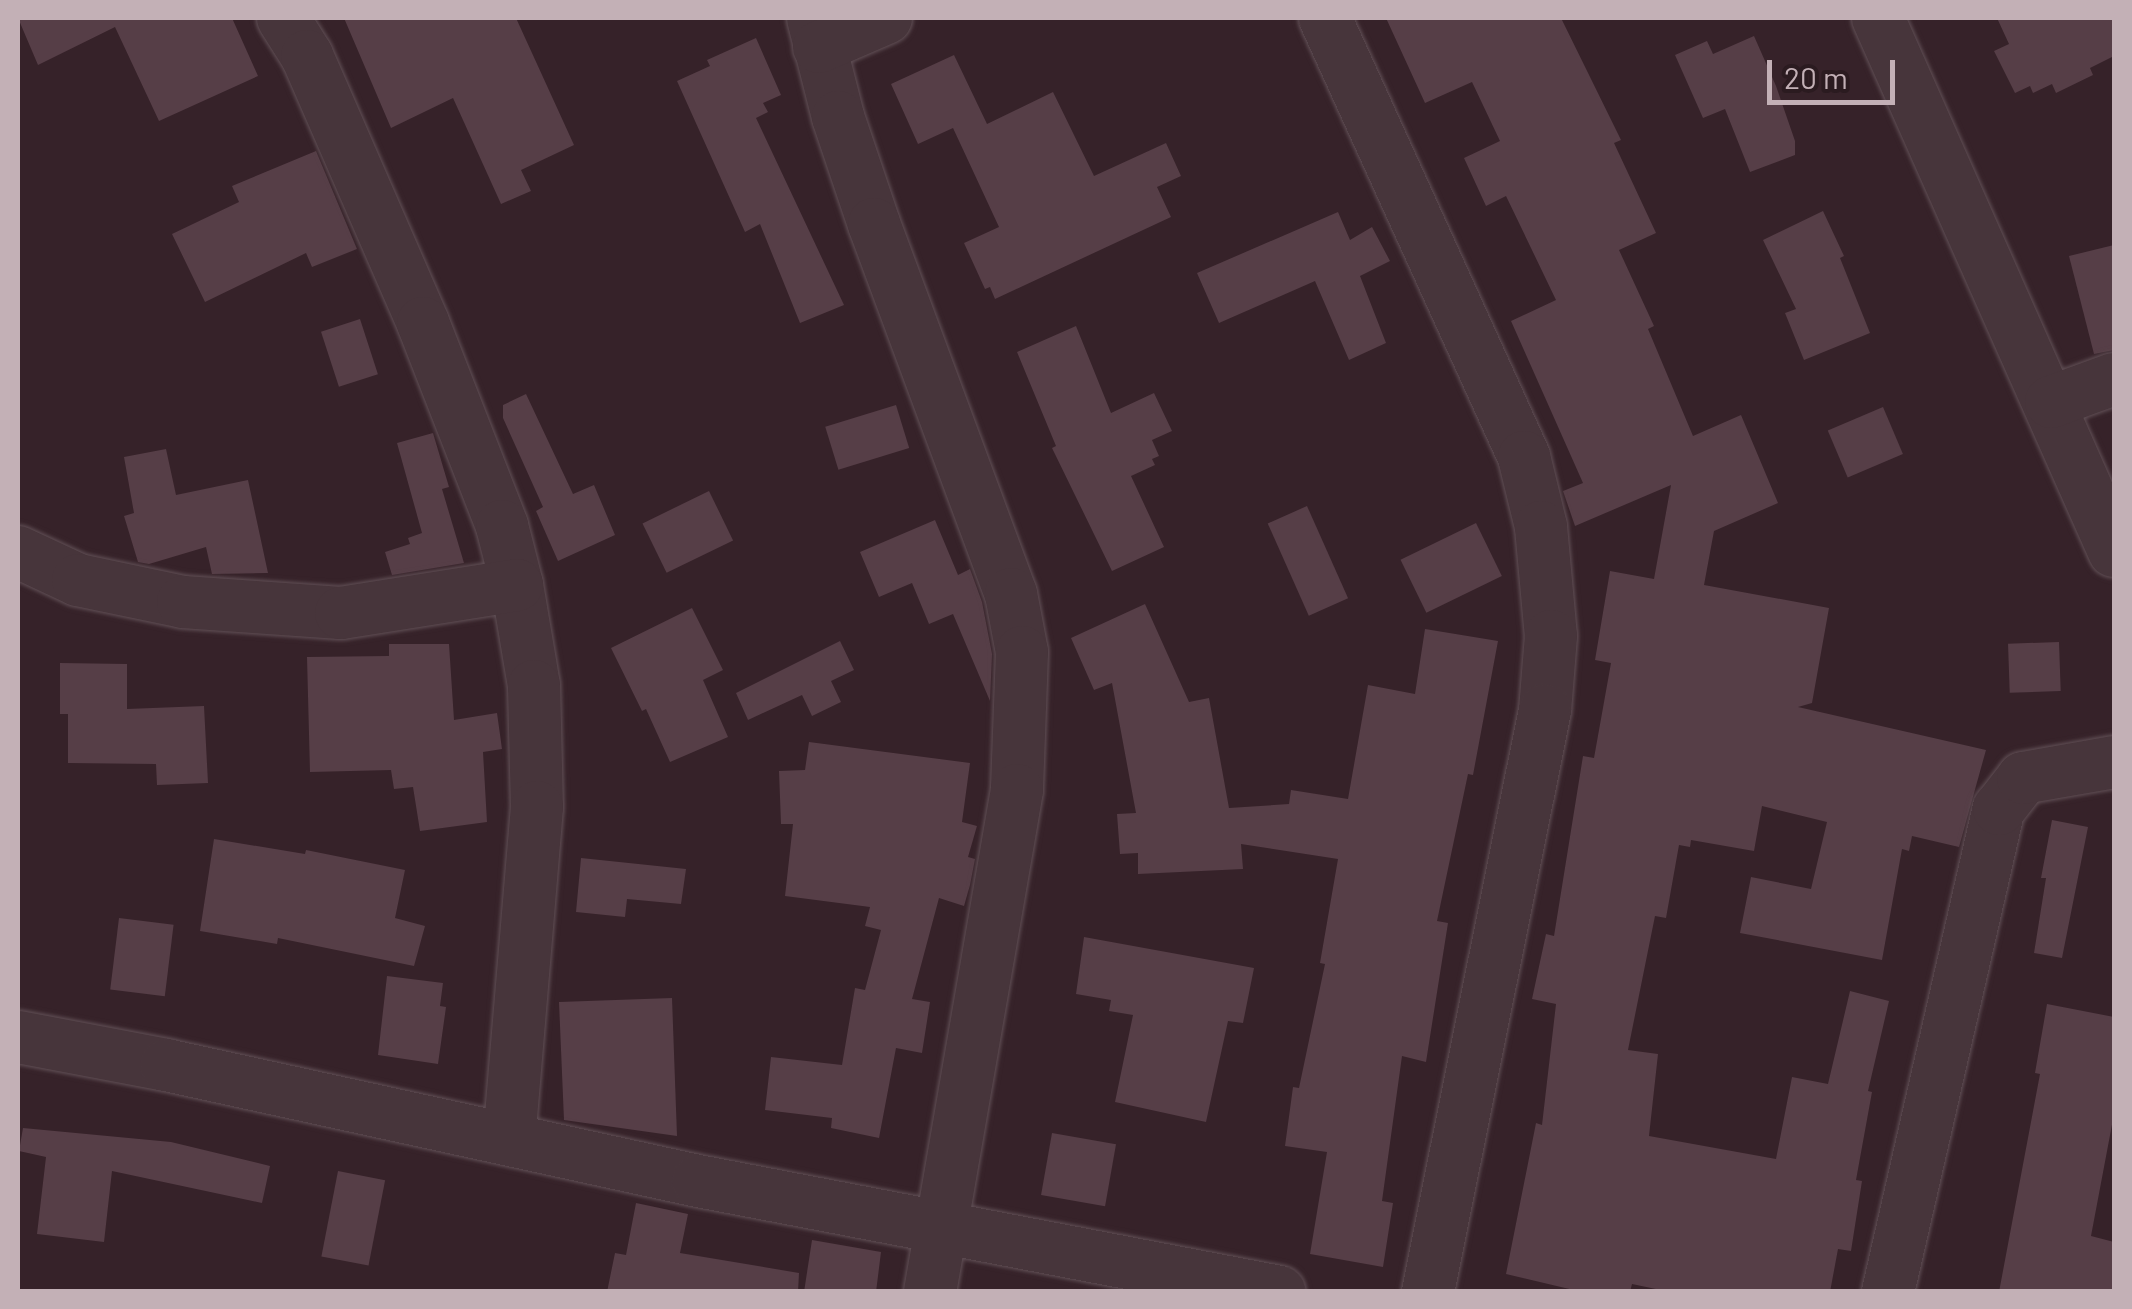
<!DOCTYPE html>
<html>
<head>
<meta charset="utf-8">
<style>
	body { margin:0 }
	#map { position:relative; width:2132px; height:1309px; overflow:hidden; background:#362229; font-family:Barlow,sans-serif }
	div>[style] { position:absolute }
	.building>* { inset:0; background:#563e47; transform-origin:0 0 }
	.roads { filter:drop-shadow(0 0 2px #615056) drop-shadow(0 0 2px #615056) }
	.minor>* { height:52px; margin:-26px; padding:0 26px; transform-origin:26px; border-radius:26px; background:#47353b }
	span { translate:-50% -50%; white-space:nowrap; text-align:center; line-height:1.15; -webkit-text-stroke:9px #2b1b20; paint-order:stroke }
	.frame { position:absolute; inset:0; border:20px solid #c3b0b6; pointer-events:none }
	.scale { position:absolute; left:1767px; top:60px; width:128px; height:45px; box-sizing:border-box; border:5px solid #c3b0b6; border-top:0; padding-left:12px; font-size:30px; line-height:35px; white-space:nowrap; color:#c3b0b6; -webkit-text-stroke:8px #2b1b20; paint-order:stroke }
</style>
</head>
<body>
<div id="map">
	<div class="building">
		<div style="clip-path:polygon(18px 18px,232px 18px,258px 76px,159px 121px,115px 27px,38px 65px)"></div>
		<div style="clip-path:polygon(344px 18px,516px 18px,574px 145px,521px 170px,531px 191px,501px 204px,453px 98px,391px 128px)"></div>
		<div style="clip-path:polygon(1386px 18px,1561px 18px,1621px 140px,1614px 143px,1656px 233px,1619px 250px,1654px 326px,1648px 329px,1693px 436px,1741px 415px,1778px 503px,1714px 531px,1704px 585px,1829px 608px,1812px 703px,1798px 707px,1986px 750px,1959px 847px,1912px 836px,1909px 851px,1902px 849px,1882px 960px,1740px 933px,1751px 877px,1811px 889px,1827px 822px,1762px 806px,1754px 851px,1691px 840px,1690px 847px,1679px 845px,1666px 918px,1655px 916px,1628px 1050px,1658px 1054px,1649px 1136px,1776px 1159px,1792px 1077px,1828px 1084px,1850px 991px,1889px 1001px,1868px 1091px,1872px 1092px,1856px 1180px,1862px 1181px,1851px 1251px,1838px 1249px,1830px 1292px,1670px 1292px,1632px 1284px,1630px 1292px,1582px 1292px,1506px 1274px,1536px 1123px,1542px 1125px,1556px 1004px,1532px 999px,1546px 934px,1554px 936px,1583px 756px,1594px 758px,1611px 663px,1595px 660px,1610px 571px,1654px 579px,1671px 485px,1575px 526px,1563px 491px,1583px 483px,1511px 321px,1556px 300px,1506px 196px,1486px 206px,1464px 158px,1500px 141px,1472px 82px,1425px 103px)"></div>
		<div style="clip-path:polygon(1997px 18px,2114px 18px,2114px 56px,2090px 68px,2093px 75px,2056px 93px,2052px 84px,2033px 93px,2030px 86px,2015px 93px,1994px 51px,2009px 44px)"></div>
		<div style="clip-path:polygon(1754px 36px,1776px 86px,1795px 141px,1795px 155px,1750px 172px,1725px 109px,1703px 118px,1675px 55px,1707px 41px,1713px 54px)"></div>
		<div style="clip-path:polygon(756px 38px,781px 95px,763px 103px,768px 112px,756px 118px,844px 305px,800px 323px,760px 224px,745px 232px,677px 81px,710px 66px,707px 60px)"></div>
		<div style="clip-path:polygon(954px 55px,987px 124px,1053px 92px,1094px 176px,1166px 143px,1181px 176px,1157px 187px,1171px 217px,995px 299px,990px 287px,985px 289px,964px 243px,999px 227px,953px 128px,918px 144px,891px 84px)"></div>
		<div style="clip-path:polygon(316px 151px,357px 249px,312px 267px,306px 253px,205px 302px,172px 234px,239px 202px,232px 186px)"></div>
		<div style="clip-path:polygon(1823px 211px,1844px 256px,1840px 258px,1870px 333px,1804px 360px,1785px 313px,1796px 309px,1763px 240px)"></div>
		<div style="clip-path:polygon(1338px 212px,1350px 240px,1372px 227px,1390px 261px,1360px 276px,1386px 343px,1349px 360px,1315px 281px,1219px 323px,1197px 273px)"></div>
		<div style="clip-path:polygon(2114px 245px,2114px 350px,2094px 354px,2069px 256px)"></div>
		<div style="left:360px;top:319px;width:58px;height:41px;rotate:72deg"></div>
		<div style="clip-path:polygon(1076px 326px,1111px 413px,1154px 393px,1172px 431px,1152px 440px,1159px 456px,1152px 459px,1155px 465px,1131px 476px,1164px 547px,1112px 571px,1052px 448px,1056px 446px,1017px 352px)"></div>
		<div style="clip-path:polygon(526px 394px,573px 494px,594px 485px,615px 535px,558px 561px,536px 511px,543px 507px,503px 418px,503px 405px)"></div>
		<div style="left:896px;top:405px;width:45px;height:74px;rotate:73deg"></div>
		<div style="left:1883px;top:407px;width:51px;height:60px;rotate:67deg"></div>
		<div style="clip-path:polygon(433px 433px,449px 487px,442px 489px,464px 563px,392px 575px,385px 552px,410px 544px,408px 538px,422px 533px,397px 443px)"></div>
		<div style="clip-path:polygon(166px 449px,176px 495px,248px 480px,268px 573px,212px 574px,206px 547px,149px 564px,138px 562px,124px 516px,134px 513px,124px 457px)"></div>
		<div style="left:709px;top:491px;width:55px;height:74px;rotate:64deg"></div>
		<div style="left:1307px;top:506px;width:101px;height:43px;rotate:66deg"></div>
		<div style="clip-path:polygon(935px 520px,958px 575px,970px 569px,982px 602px,992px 654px,990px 701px,953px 614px,929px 624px,912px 583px,879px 597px,860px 552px)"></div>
		<div style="left:1476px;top:523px;width:59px;height:84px;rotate:64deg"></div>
		<div style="clip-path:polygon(1145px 604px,1189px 702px,1209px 698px,1229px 808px,1289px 804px,1291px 790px,1348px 799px,1368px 685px,1415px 694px,1425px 629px,1498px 641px,1473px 775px,1468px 774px,1437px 921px,1448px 923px,1426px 1062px,1402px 1056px,1382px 1201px,1393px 1203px,1383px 1267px,1310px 1254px,1327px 1152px,1285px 1146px,1293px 1087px,1299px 1088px,1325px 964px,1320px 963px,1338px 859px,1241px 844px,1243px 869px,1138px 874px,1138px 853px,1120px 854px,1117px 814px,1136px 813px,1112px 683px,1094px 690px,1071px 638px)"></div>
		<div style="clip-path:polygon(692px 608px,723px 670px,703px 680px,728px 737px,670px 762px,646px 709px,642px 711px,611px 648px)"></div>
		<div style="clip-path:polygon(840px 641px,854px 670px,831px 681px,841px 702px,812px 716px,802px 695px,748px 720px,736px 693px)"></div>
		<div style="left:2059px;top:642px;width:49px;height:51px;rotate:88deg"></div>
		<div style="clip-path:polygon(389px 644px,449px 644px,454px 720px,497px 713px,502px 749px,483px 752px,487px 822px,420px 831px,413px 787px,394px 789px,391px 770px,310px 772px,307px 657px,389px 656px)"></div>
		<div style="clip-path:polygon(60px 663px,127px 664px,127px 709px,204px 706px,208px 783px,157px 785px,156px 764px,68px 763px,68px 714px,60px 714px)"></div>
		<div style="clip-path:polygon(809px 742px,970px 763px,962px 822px,977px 826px,968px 857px,975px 859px,970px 885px,964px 906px,939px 898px,912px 999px,930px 1002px,922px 1053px,896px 1048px,879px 1138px,831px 1128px,832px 1118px,765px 1110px,771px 1057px,842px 1065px,855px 988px,865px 990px,881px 930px,865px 926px,870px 907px,785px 896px,793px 824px,781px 824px,779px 771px,805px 770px)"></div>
		<div style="clip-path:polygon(2052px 820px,2088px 827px,2062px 958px,2034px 953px,2046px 878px,2041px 878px)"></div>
		<div style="clip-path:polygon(214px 839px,305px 854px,306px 850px,405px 870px,395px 918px,425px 926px,414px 966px,278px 938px,277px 944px,200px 931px)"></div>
		<div style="clip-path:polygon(581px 858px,686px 869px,681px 904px,627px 899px,625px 917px,576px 912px)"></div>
		<div style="left:119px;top:918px;width:55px;height:72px;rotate:7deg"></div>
		<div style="clip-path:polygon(1084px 937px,1254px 968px,1243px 1023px,1228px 1021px,1206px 1122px,1115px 1102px,1133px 1015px,1109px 1011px,1111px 1000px,1076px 994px)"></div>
		<div style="clip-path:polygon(387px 976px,443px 983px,440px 1006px,446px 1007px,438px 1064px,378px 1055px)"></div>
		<div style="clip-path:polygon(672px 998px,677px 1136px,564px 1120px,559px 1002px)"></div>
		<div style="clip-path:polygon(2047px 1004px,2114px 1017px,2114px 1114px,2091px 1236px,2114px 1242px,2114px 1292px,1999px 1292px,2040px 1074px,2035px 1073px)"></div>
		<div style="clip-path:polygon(23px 1128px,171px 1142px,270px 1166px,262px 1203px,112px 1171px,104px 1242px,37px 1234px,46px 1157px,19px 1151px)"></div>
		<div style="left:1052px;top:1133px;width:65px;height:63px;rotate:10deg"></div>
		<div style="left:338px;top:1171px;width:48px;height:87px;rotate:11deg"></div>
		<div style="clip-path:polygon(636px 1203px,688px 1214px,680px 1253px,799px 1273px,798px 1292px,607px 1292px,615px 1253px,626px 1255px)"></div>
		<div style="clip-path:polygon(812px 1240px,881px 1252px,876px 1292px,804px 1292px)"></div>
	</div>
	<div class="roads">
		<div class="minor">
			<div style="left:283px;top:18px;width:45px;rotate:57.7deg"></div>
			<div style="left:307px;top:56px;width:291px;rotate:66.5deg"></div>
			<div style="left:423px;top:323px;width:218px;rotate:68.7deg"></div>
			<div style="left:502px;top:526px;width:61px;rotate:75.7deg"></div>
			<div style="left:517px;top:585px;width:102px;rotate:80.4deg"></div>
			<div style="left:534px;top:686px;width:121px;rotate:88.6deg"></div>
			<div style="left:537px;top:807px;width:331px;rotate:94.8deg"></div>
			<div style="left:813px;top:18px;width:102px;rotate:75.8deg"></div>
			<div style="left:838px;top:117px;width:113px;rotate:71.4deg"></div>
			<div style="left:874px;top:224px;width:395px;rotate:69.7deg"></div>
			<div style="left:1011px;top:594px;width:59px;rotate:79.3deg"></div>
			<div style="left:1022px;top:652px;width:138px;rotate:92.1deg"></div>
			<div style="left:1017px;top:790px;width:509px;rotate:99.83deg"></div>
			<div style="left:1325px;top:18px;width:482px;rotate:65.6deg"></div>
			<div style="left:1524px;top:457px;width:72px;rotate:76.3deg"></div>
			<div style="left:1541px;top:527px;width:109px;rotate:84.8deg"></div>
			<div style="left:1551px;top:636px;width:74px;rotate:94.6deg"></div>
			<div style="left:1545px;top:710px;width:594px;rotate:101.37deg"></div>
			<div style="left:1878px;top:18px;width:583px;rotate:66.12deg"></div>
			<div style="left:819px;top:47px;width:73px;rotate:-23.4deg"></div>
			<div style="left:2051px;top:402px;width:67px;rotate:-20.1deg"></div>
			<div style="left:18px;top:552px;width:66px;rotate:25deg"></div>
			<div style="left:78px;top:580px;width:107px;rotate:11.8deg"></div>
			<div style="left:183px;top:602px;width:158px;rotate:4deg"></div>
			<div style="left:341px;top:613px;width:178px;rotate:-9deg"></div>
			<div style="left:18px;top:1037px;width:151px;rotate:10.7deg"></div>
			<div style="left:166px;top:1065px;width:544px;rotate:12.3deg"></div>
			<div style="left:698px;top:1181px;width:592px;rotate:10.8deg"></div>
			<div style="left:1888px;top:1292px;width:496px;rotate:-77.1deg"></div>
			<div style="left:1999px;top:809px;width:39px;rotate:-52deg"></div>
			<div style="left:2023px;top:778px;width:92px;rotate:-10deg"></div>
		</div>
	</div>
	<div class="frame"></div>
	<div class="scale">20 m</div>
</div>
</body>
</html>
